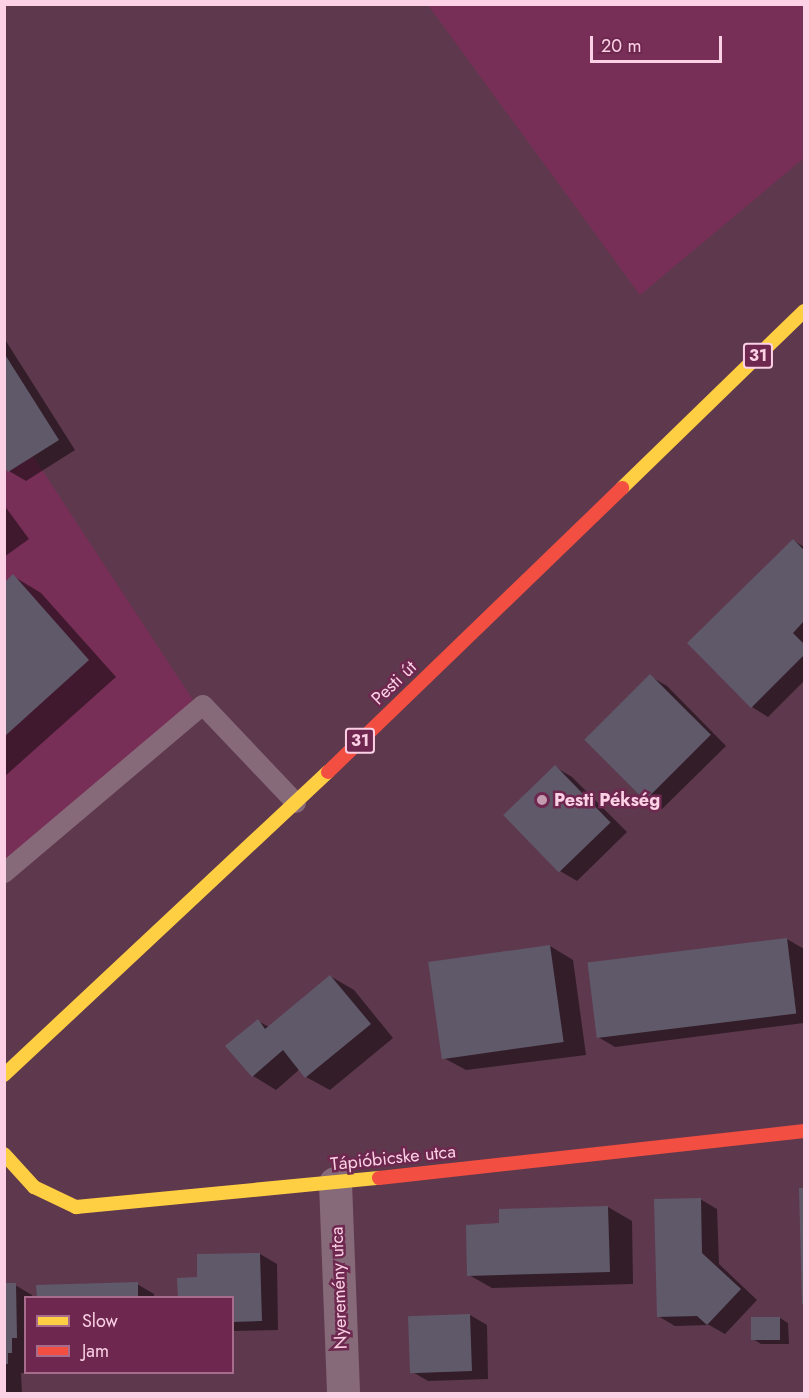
<!DOCTYPE html>
<html>
<head>
<meta charset="utf-8">
<style>
	body { margin:0 }
	#map { position:relative; width:809px; height:1398px; overflow:hidden; background:#5e384d; font-family:Jost,sans-serif }
	div>[style] { position:absolute }
	.built>* { inset:0; background:#782f57 }
	.shadow>* { inset:0; background:#0007 }
	.building>* { inset:0; background:#60596a; transform-origin:0 0 }
	.lane>* { height:20px; margin:-10px; padding:0 10px; transform-origin:10px; border-radius:10px; background:#876a79 }
	.street>* { height:33px; margin:-16.5px; padding:0 16.5px; transform-origin:16.5px; border-radius:16.5px; background:#876a79 }
	.slow>* { height:14px; margin:-7px; padding:0 7px; transform-origin:7px; border-radius:7px; background:#ffcf43 }
	.jam>* { height:14px; margin:-7px; padding:0 7px; transform-origin:7px; border-radius:7px; background:#f24e42 }
	.dots>* { width:16px; height:16px; translate:-50% -50%; box-sizing:border-box; border:3px solid #6e284f; border-radius:50% }
	span { translate:-50% -50%; white-space:nowrap; text-align:center; line-height:1.15; -webkit-text-stroke:5px #6e284f; paint-order:stroke }
	.shield-label span { padding:2px 4px; background:#6e284f; border:2px solid; border-radius:4px; -webkit-text-stroke-width:0 }
	.shield-label { font-size:16px; color:#fcd1e5; font-weight:700 }
	.street-label { font-size:18px; color:#fcd1e5 }
	.poi-label { font-size:18px; color:#fcd1e5; font-weight:700 }
	.left { translate:0 -50%; text-align:left }
	.frame { position:absolute; inset:0; border:6px solid #fcd1e5; pointer-events:none }
	.legend { position:absolute; left:24px; top:1296px; width:210px; height:78px; box-sizing:border-box; background:#6e284f; border:2px solid #a76c8b; margin:0; padding:8px 10px; list-style:none; font-size:18px; color:#fcd1e5 }
	.legend li { display:flex; align-items:center; gap:12px; height:30px }
	.legend b { width:30px; border:2px solid #a76c8b }
	.scale { position:absolute; left:590px; top:36px; width:132px; height:27px; box-sizing:border-box; border:3px solid #fcd1e5; border-top:0; padding-left:8px; font-size:18px; line-height:21px; white-space:nowrap; color:#fcd1e5; -webkit-text-stroke:4px #6e284f; paint-order:stroke }
</style>
</head>
<body>
<div id="map">
	<div class="built">
		<div style="clip-path:polygon(428px 5px,804px 5px,804px 158px,640px 295px)"></div>
		<div style="clip-path:polygon(4px 412px,193px 700px,5px 868px,4px 868px)"></div>
	</div>
	<div class="shadow">
		<div style="clip-path:polygon(4px 338px,75px 450px,26px 481px,9px 471px,4px 463px)"></div>
		<div style="clip-path:polygon(4px 505px,29px 539px,4px 557px)"></div>
		<div style="clip-path:polygon(793px 540px,804px 547px,804px 681px,768px 717px,752px 707px)"></div>
		<div style="clip-path:polygon(13px 576px,41px 593px,116px 677px,4px 777px,4px 584px)"></div>
		<div style="clip-path:polygon(650px 676px,667px 686px,726px 746px,662px 809px,645px 799px,587px 739px)"></div>
		<div style="clip-path:polygon(555px 767px,572px 777px,627px 832px,577px 881px,560px 871px)"></div>
		<div style="clip-path:polygon(787px 939px,804px 949px,804px 1023px,615px 1047px,598px 1037px)"></div>
		<div style="clip-path:polygon(550px 946px,573px 960px,586px 1055px,466px 1070px,442px 1057px)"></div>
		<div style="clip-path:polygon(330px 976px,354px 990px,393px 1038px,330px 1090px,306px 1077px,300px 1069px,276px 1090px,253px 1076px,258px 1021px,269px 1027px)"></div>
		<div style="clip-path:polygon(800px 1189px,804px 1189px,804px 1303px)"></div>
		<div style="clip-path:polygon(700px 1199px,717px 1209px,719px 1264px,757px 1300px,725px 1334px,709px 1325px,675px 1326px,658px 1316px)"></div>
		<div style="clip-path:polygon(608px 1207px,632px 1221px,633px 1284px,492px 1288px,469px 1275px,501px 1225px)"></div>
		<div style="clip-path:polygon(260px 1254px,277px 1264px,278px 1330px,232px 1331px,232px 1298px,199px 1278px)"></div>
		<div style="clip-path:polygon(137px 1284px,154px 1294px,154px 1298px,38px 1298px)"></div>
		<div style="clip-path:polygon(4px 1285px,15px 1285px,32px 1295px,32px 1298px,26px 1298px,26px 1362px,24px 1373px,21px 1373px,22px 1394px,4px 1394px)"></div>
		<div style="clip-path:polygon(470px 1315px,487px 1325px,488px 1379px,428px 1381px,411px 1371px)"></div>
		<div style="clip-path:polygon(780px 1318px,788px 1323px,789px 1344px,761px 1344px,753px 1339px)"></div>
	</div>
	<div class="building">
		<div style="clip-path:polygon(4px 353px,59px 440px,8px 472px,4px 466px)"></div>
		<div style="clip-path:polygon(793px 539px,804px 550px,804px 621px,793px 633px,804px 644px,804px 655px,751px 708px,687px 643px)"></div>
		<div style="clip-path:polygon(13px 574px,89px 660px,5px 736px,5px 582px)"></div>
		<div style="left:650px;top:674px;width:86px;height:93px;rotate:45deg"></div>
		<div style="left:555px;top:765px;width:80px;height:72px;rotate:46deg"></div>
		<div style="left:787px;top:938px;width:76px;height:201px;rotate:83deg"></div>
		<div style="left:550px;top:945px;width:98px;height:123px;rotate:82deg"></div>
		<div style="clip-path:polygon(330px 975px,371px 1024px,305px 1078px,283px 1050px,252px 1077px,225px 1046px,258px 1019px,265px 1029px)"></div>
		<div style="clip-path:polygon(799px 1188px,804px 1188px,804px 1304px,802px 1304px)"></div>
		<div style="clip-path:polygon(701px 1198px,702px 1253px,741px 1289px,707px 1325px,697px 1316px,657px 1317px,654px 1199px)"></div>
		<div style="clip-path:polygon(608px 1206px,610px 1272px,467px 1276px,466px 1225px,499px 1223px,499px 1209px)"></div>
		<div style="clip-path:polygon(260px 1253px,262px 1321px,232px 1322px,232px 1298px,178px 1298px,177px 1278px,197px 1277px,197px 1254px)"></div>
		<div style="clip-path:polygon(138px 1282px,138px 1298px,37px 1298px,36px 1285px)"></div>
		<div style="clip-path:polygon(4px 1283px,16px 1283px,17px 1338px,12px 1338px,12px 1353px,8px 1353px,8px 1364px,4px 1364px)"></div>
		<div style="left:470px;top:1314px;width:57px;height:62px;rotate:88deg"></div>
		<div style="left:751px;top:1317px;width:29px;height:23px"></div>
	</div>
	<div class="lane">
		<div style="left:4px;top:873px;width:260px;rotate:-40.2deg"></div>
		<div style="left:203px;top:705px;width:135px;rotate:46.5deg"></div>
	</div>
	<div class="street">
		<div style="left:335px;top:1183px;width:211px;rotate:87.8deg"></div>
	</div>
	<div class="slow">
		<div style="left:622px;top:488px;width:254px;rotate:-44.2deg"></div>
		<div style="left:4px;top:1075px;width:444px;rotate:-43.1deg"></div>
		<div style="left:4px;top:1154px;width:45px;rotate:47.7deg"></div>
		<div style="left:34px;top:1187px;width:47px;rotate:25.5deg"></div>
		<div style="left:76px;top:1207px;width:304px;rotate:-5.5deg"></div>
	</div>
	<div class="jam">
		<div style="left:328px;top:772px;width:409px;rotate:-44deg"></div>
		<div style="left:379px;top:1178px;width:428px;rotate:-6.3deg"></div>
	</div>
	<div class="dots">
		<div style="left:542px;top:800px;background:#c59bb0"></div>
	</div>
	<div class="shield-label">
		<span style="left:758px;top:356px">31</span>
		<span style="left:360px;top:741px">31</span>
	</div>
	<div class="street-label">
		<span style="left:394px;top:683px;rotate:-44deg">Pesti út</span>
		<span style="left:393px;top:1158px;rotate:-6deg">Tápióbicske utca</span>
		<span style="left:339px;top:1288px;rotate:-92deg">Nyeremény utca</span>
	</div>
	<div class="poi-label">
		<span class="left" style="left:554px;top:800px">Pesti Pékség</span>
	</div>
	<div class="frame"></div>
	<ul class="legend">
	<li><b style="height:8px;background:#ffcf43"></b>Slow</li>
	<li><b style="height:8px;background:#f24e42"></b>Jam</li>
	</ul>
	<div class="scale">20 m</div>
</div>
</body>
</html>
